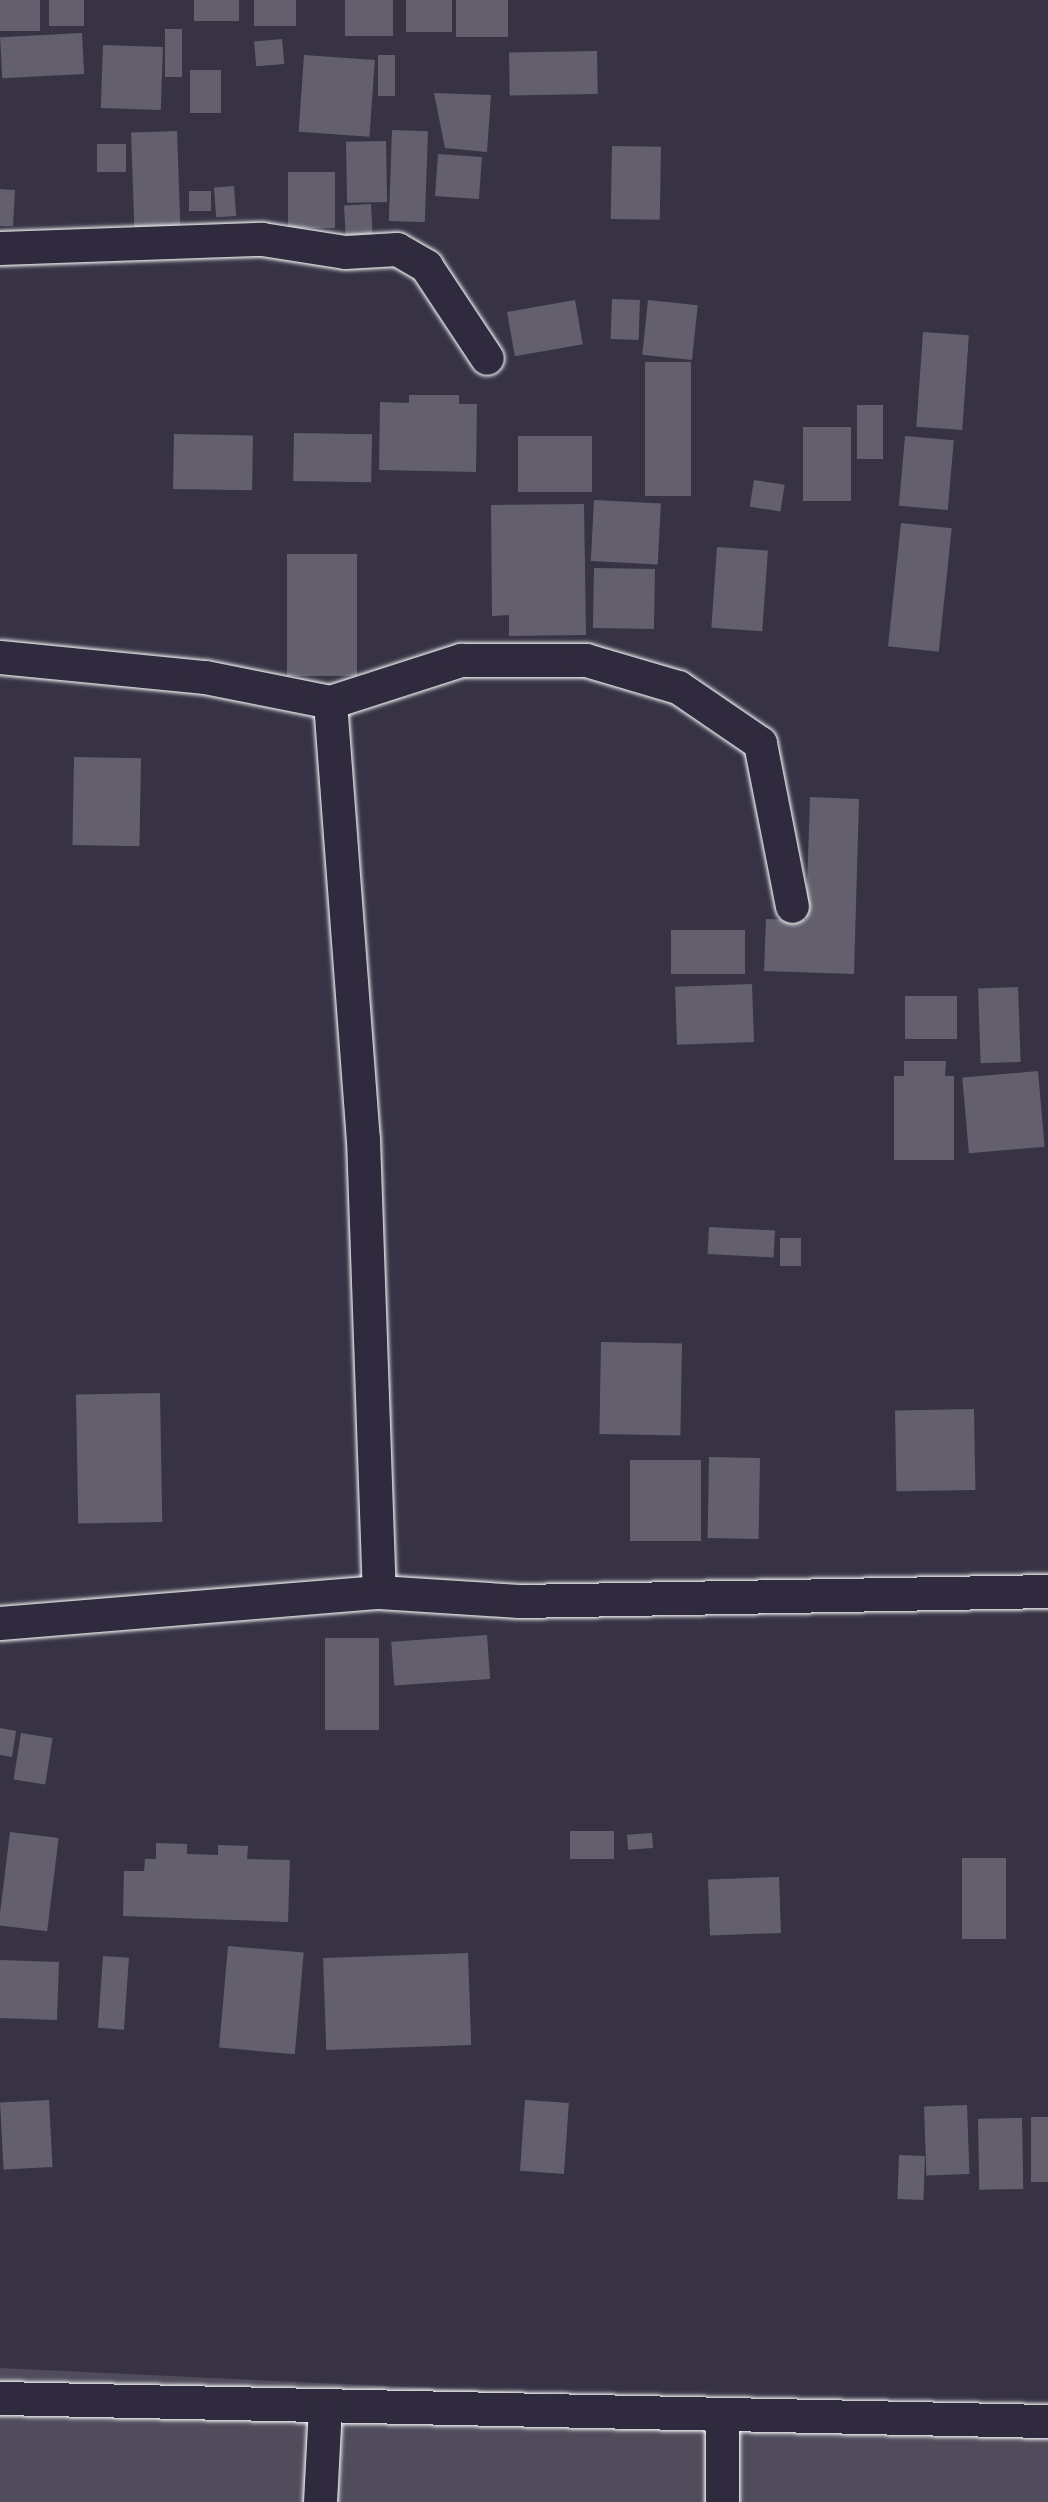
<!DOCTYPE html>
<html>
<head>
<meta charset="utf-8">
<style>
	body { margin:0 }
	#map { position:relative; width:1048px; height:2502px; overflow:hidden; background:#373345; font-family:Pangolin,sans-serif }
	div>[style] { position:absolute }
	.green>* { inset:0; background:#514c5c }
	.building>* { inset:0; background:#635f6d; transform-origin:0 0 }
	.roads { filter:drop-shadow(0 0 2px #fff) drop-shadow(0 0 2px #fff) }
	.street>* { height:33px; margin:-16.5px; padding:0 16.5px; transform-origin:16.5px; border-radius:16.5px; background:#2f2a3d }
	span { translate:-50% -50%; white-space:nowrap; text-align:center; line-height:1.15; -webkit-text-stroke:4.5px #2f2a3d; paint-order:stroke }
</style>
</head>
<body>
<div id="map">
	<div class="green">
		<div style="clip-path:polygon(0 2368px,1048px 2417px,1048px 2502px,0 2502px)"></div>
	</div>
	<div class="building">
		<div style="left:0;top:0;width:40px;height:31px"></div>
		<div style="left:49px;top:0;width:35px;height:26px"></div>
		<div style="left:194px;top:0;width:45px;height:21px"></div>
		<div style="left:254px;top:0;width:42px;height:26px"></div>
		<div style="left:345px;top:0;width:48px;height:36px"></div>
		<div style="left:406px;top:0;width:46px;height:32px"></div>
		<div style="left:456px;top:0;width:52px;height:37px"></div>
		<div style="left:165px;top:29px;width:17px;height:48px"></div>
		<div style="left:82px;top:33px;width:41px;height:82px;rotate:87deg"></div>
		<div style="left:282px;top:39px;width:25px;height:28px;rotate:85deg"></div>
		<div style="left:103px;top:45px;width:60px;height:63px;rotate:2deg"></div>
		<div style="left:597px;top:51px;width:43px;height:88px;rotate:89deg"></div>
		<div style="left:304px;top:55px;width:71px;height:77px;rotate:4deg"></div>
		<div style="left:378px;top:55px;width:17px;height:41px"></div>
		<div style="left:190px;top:70px;width:31px;height:43px"></div>
		<div style="clip-path:polygon(434px 93px,491px 95px,487px 152px,445px 148px)"></div>
		<div style="left:392px;top:130px;width:36px;height:91px;rotate:2deg"></div>
		<div style="left:177px;top:131px;width:97px;height:46px;rotate:88deg"></div>
		<div style="left:386px;top:141px;width:61px;height:40px;rotate:89deg"></div>
		<div style="left:126px;top:144px;width:28px;height:29px;rotate:90deg"></div>
		<div style="left:612px;top:146px;width:49px;height:73px;rotate:1deg"></div>
		<div style="left:438px;top:154px;width:44px;height:42px;rotate:4deg"></div>
		<div style="left:288px;top:172px;width:47px;height:56px"></div>
		<div style="left:234px;top:186px;width:30px;height:20px;rotate:86deg"></div>
		<div style="clip-path:polygon(0 189px,15px 190px,13px 226px,0 226px)"></div>
		<div style="left:189px;top:191px;width:22px;height:20px"></div>
		<div style="left:371px;top:204px;width:35px;height:27px;rotate:87deg"></div>
		<div style="left:612px;top:299px;width:28px;height:40px;rotate:2deg"></div>
		<div style="left:575px;top:300px;width:45px;height:69px;rotate:80deg"></div>
		<div style="left:648px;top:300px;width:50px;height:55px;rotate:6deg"></div>
		<div style="left:923px;top:332px;width:46px;height:95px;rotate:4deg"></div>
		<div style="left:645px;top:362px;width:46px;height:134px"></div>
		<div style="clip-path:polygon(409px 395px,459px 395px,459px 404px,477px 404px,476px 472px,379px 470px,380px 402px,409px 403px)"></div>
		<div style="left:857px;top:405px;width:26px;height:54px"></div>
		<div style="left:851px;top:427px;width:74px;height:48px;rotate:90deg"></div>
		<div style="left:294px;top:433px;width:78px;height:48px;rotate:1deg"></div>
		<div style="left:174px;top:434px;width:79px;height:55px;rotate:1deg"></div>
		<div style="left:518px;top:436px;width:74px;height:56px"></div>
		<div style="left:905px;top:436px;width:49px;height:70px;rotate:5deg"></div>
		<div style="left:754px;top:480px;width:31px;height:27px;rotate:9deg"></div>
		<div style="left:594px;top:500px;width:67px;height:61px;rotate:3deg"></div>
		<div style="clip-path:polygon(584px 504px,586px 635px,509px 636px,509px 615px,492px 616px,491px 505px)"></div>
		<div style="left:901px;top:523px;width:51px;height:124px;rotate:6deg"></div>
		<div style="left:717px;top:547px;width:51px;height:81px;rotate:4deg"></div>
		<div style="left:287px;top:554px;width:70px;height:122px"></div>
		<div style="left:594px;top:568px;width:61px;height:60px;rotate:1deg"></div>
		<div style="left:74px;top:757px;width:67px;height:88px;rotate:1deg"></div>
		<div style="clip-path:polygon(810px 797px,859px 799px,854px 974px,764px 971px,766px 919px,806px 920px)"></div>
		<div style="left:671px;top:930px;width:74px;height:44px"></div>
		<div style="left:752px;top:984px;width:58px;height:77px;rotate:88deg"></div>
		<div style="left:1018px;top:987px;width:75px;height:40px;rotate:88deg"></div>
		<div style="left:905px;top:996px;width:52px;height:43px"></div>
		<div style="clip-path:polygon(904px 1061px,946px 1061px,945px 1076px,954px 1076px,954px 1160px,894px 1160px,894px 1076px,904px 1076px)"></div>
		<div style="left:1038px;top:1071px;width:76px;height:76px;rotate:85deg"></div>
		<div style="left:709px;top:1227px;width:66px;height:27px;rotate:3deg"></div>
		<div style="left:780px;top:1238px;width:21px;height:28px"></div>
		<div style="left:601px;top:1342px;width:81px;height:92px;rotate:1deg"></div>
		<div style="left:160px;top:1393px;width:129px;height:84px;rotate:89deg"></div>
		<div style="left:974px;top:1409px;width:81px;height:79px;rotate:89deg"></div>
		<div style="left:709px;top:1457px;width:51px;height:81px;rotate:1deg"></div>
		<div style="left:630px;top:1460px;width:71px;height:81px"></div>
		<div style="left:487px;top:1635px;width:44px;height:96px;rotate:86deg"></div>
		<div style="left:325px;top:1638px;width:54px;height:92px"></div>
		<div style="clip-path:polygon(0 1728px,16px 1731px,12px 1757px,0 1755px)"></div>
		<div style="left:21px;top:1733px;width:32px;height:47px;rotate:9deg"></div>
		<div style="left:570px;top:1831px;width:44px;height:28px"></div>
		<div style="left:10px;top:1832px;width:49px;height:94px;rotate:7deg"></div>
		<div style="left:652px;top:1833px;width:15px;height:25px;rotate:86deg"></div>
		<div style="clip-path:polygon(156px 1843px,187px 1844px,187px 1854px,218px 1855px,218px 1845px,248px 1846px,247px 1859px,290px 1860px,288px 1922px,123px 1916px,124px 1871px,144px 1871px,145px 1859px,156px 1859px)"></div>
		<div style="left:962px;top:1858px;width:44px;height:81px"></div>
		<div style="left:779px;top:1877px;width:56px;height:71px;rotate:88deg"></div>
		<div style="left:228px;top:1946px;width:76px;height:102px;rotate:5deg"></div>
		<div style="left:468px;top:1953px;width:92px;height:145px;rotate:88deg"></div>
		<div style="left:103px;top:1956px;width:26px;height:72px;rotate:4deg"></div>
		<div style="left:0;top:1960px;width:59px;height:58px;rotate:2deg"></div>
		<div style="left:49px;top:2100px;width:67px;height:49px;rotate:87deg"></div>
		<div style="left:525px;top:2100px;width:44px;height:71px;rotate:4deg"></div>
		<div style="left:967px;top:2105px;width:69px;height:43px;rotate:88deg"></div>
		<div style="left:1031px;top:2117px;width:17px;height:65px"></div>
		<div style="left:1022px;top:2118px;width:71px;height:44px;rotate:89deg"></div>
		<div style="left:899px;top:2155px;width:26px;height:44px;rotate:2deg"></div>
	</div>
	<div class="roads">
		<div class="street">
			<div style="left:0;top:248px;width:262px;rotate:-2deg"></div>
			<div style="left:262px;top:239px;width:84px;rotate:8.9deg"></div>
			<div style="left:345px;top:252px;width:52px;rotate:-3.3deg"></div>
			<div style="left:397px;top:249px;width:34px;rotate:30deg"></div>
			<div style="left:426px;top:266px;width:110px;rotate:56.5deg"></div>
			<div style="left:0;top:657px;width:206px;rotate:5.6deg"></div>
			<div style="left:205px;top:677px;width:127px;rotate:11.3deg"></div>
			<div style="left:330px;top:702px;width:138px;rotate:-17.8deg"></div>
			<div style="left:461px;top:660px;width:125px"></div>
			<div style="left:586px;top:660px;width:96px;rotate:16.4deg"></div>
			<div style="left:678px;top:687px;width:99px;rotate:34.3deg"></div>
			<div style="left:760px;top:743px;width:166px;rotate:78.9deg"></div>
			<div style="left:330px;top:702px;width:438px;rotate:85.7deg"></div>
			<div style="left:363px;top:1139px;width:453px;rotate:88deg"></div>
			<div style="left:0;top:1623px;width:380px;rotate:-4.7deg"></div>
			<div style="left:379px;top:1592px;width:140px;rotate:3.7deg"></div>
			<div style="left:519px;top:1601px;width:529px;rotate:-1.08deg"></div>
			<div style="left:0;top:2398px;width:1048px;rotate:1.26deg"></div>
			<div style="left:722px;top:2414px;width:88px;rotate:90deg"></div>
			<div style="left:320px;top:2502px;width:97px;rotate:-87deg"></div>
		</div>
	</div>
</div>
</body>
</html>
